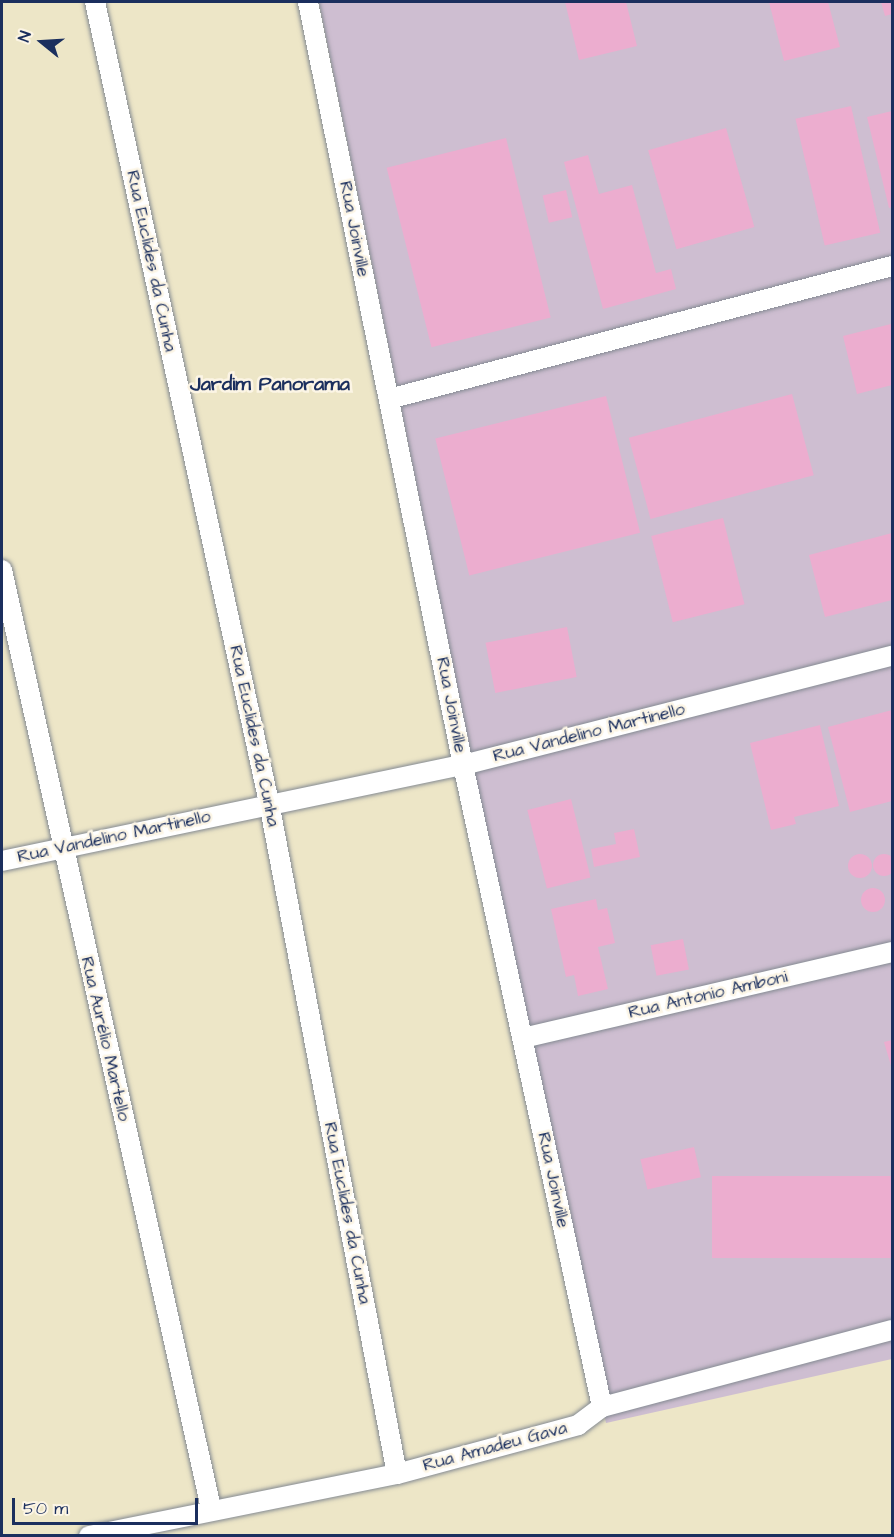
<!DOCTYPE html>
<html>
<head>
<meta charset="utf-8">
<style>
	body { margin:0 }
	#map { position:relative; width:894px; height:1537px; overflow:hidden; background:#ede6c7; font-family:"Architects Daughter",sans-serif }
	div>[style] { position:absolute }
	.industrial>* { inset:0; background:#cebed1 }
	.building>* { inset:0; background:#ecadcf; transform-origin:0 0 }
	.round { border-radius:50% }
	.roads { filter:drop-shadow(0 0 2px #848a92) drop-shadow(0 0 2px #848a92) }
	.street>* { height:20px; margin:-10px; padding:0 10px; transform-origin:10px; border-radius:10px; background:#fff }
	span { translate:-50% -50%; white-space:nowrap; text-align:center; line-height:1.15; -webkit-text-stroke:5px #fcf5e5; paint-order:stroke }
	.street-label { font-size:18px; color:#1b2f5e }
	.neighbourhood-label { font-size:20px; color:#1b2f5e; font-weight:700 }
	.frame { position:absolute; inset:0; border:3px solid #1b2f5e; pointer-events:none }
	.north { position:absolute; left:12px; top:12px; width:60px; height:60px; -webkit-text-stroke:4px #fcf5e5; paint-order:stroke; rotate:288deg; font-size:16px; font-weight:700; line-height:24px; text-align:center; color:#1b2f5e }
	.north::after { content:''; display:block; margin:auto; width:21px; height:27px; background:#1b2f5e; clip-path:polygon(50% 0,100% 100%,50% 72%,0 100%) }
	.scale { position:absolute; left:12px; top:1498px; width:186px; height:27px; box-sizing:border-box; border:3px solid #1b2f5e; border-top:0; padding-left:8px; font-size:18px; line-height:21px; white-space:nowrap; color:#1b2f5e; -webkit-text-stroke:4px #fcf5e5; paint-order:stroke }
</style>
</head>
<body>
<div id="map">
	<div class="industrial">
		<div style="clip-path:polygon(319px 2px,892px 2px,892px 1359px,606px 1423px)"></div>
	</div>
	<div class="building">
		<div style="clip-path:polygon(565px 2px,626px 2px,637px 46px,579px 60px)"></div>
		<div style="clip-path:polygon(769px 2px,828px 2px,840px 47px,784px 61px)"></div>
		<div style="clip-path:polygon(881px 2px,892px 2px,892px 14px,885px 16px)"></div>
		<div style="left:851px;top:106px;width:130px;height:57px;rotate:77deg"></div>
		<div style="clip-path:polygon(892px 111px,892px 207px,889px 208px,867px 117px)"></div>
		<div style="left:726px;top:128px;width:103px;height:81px;rotate:74deg"></div>
		<div style="left:506px;top:138px;width:185px;height:123px;rotate:76deg"></div>
		<div style="clip-path:polygon(588px 155px,599px 194px,632px 185px,656px 273px,671px 269px,676px 289px,603px 309px,564px 162px)"></div>
		<div style="left:566px;top:190px;width:28px;height:24px;rotate:77deg"></div>
		<div style="clip-path:polygon(891px 324px,892px 385px,857px 394px,843px 336px)"></div>
		<div style="left:792px;top:394px;width:84px;height:169px;rotate:75deg"></div>
		<div style="left:606px;top:396px;width:141px;height:176px;rotate:76deg"></div>
		<div style="left:723px;top:518px;width:89px;height:74px;rotate:76deg"></div>
		<div style="clip-path:polygon(892px 533px,892px 600px,825px 617px,809px 555px)"></div>
		<div style="left:567px;top:627px;width:51px;height:83px;rotate:79deg"></div>
		<div style="clip-path:polygon(892px 710px,892px 801px,850px 812px,828px 727px)"></div>
		<div style="clip-path:polygon(820px 725px,839px 806px,794px 817px,796px 824px,771px 830px,750px 743px)"></div>
		<div style="left:571px;top:799px;width:81px;height:45px;rotate:76deg"></div>
		<div style="clip-path:polygon(634px 829px,640px 857px,594px 867px,591px 849px,616px 844px,614px 833px)"></div>
		<div class="round" style="left:848px;top:854px;width:24px;height:24px"></div>
		<div class="round" style="left:873px;top:854px;width:22px;height:22px"></div>
		<div class="round" style="left:861px;top:888px;width:24px;height:24px"></div>
		<div style="clip-path:polygon(596px 899px,598px 910px,607px 908px,615px 943px,598px 947px,608px 989px,578px 996px,574px 975px,566px 977px,551px 909px)"></div>
		<div style="left:683px;top:939px;width:31px;height:33px;rotate:79deg"></div>
		<div style="clip-path:polygon(892px 1040px,892px 1069px,884px 1042px)"></div>
		<div style="left:694px;top:1147px;width:31px;height:55px;rotate:77deg"></div>
		<div style="left:892px;top:1176px;width:82px;height:180px;rotate:90deg"></div>
	</div>
	<div class="roads">
		<div class="street">
			<div style="left:95px;top:2px;width:820px;rotate:77.74deg"></div>
			<div style="left:269px;top:803px;width:683px;rotate:79.2deg"></div>
			<div style="left:308px;top:2px;width:779px;rotate:78.52deg"></div>
			<div style="left:463px;top:765px;width:657px;rotate:77.78deg"></div>
			<div style="left:389px;top:399px;width:520px;rotate:-14.81deg"></div>
			<div style="left:2px;top:570px;width:961px;rotate:77.44deg"></div>
			<div style="left:2px;top:861px;width:471px;rotate:-11.8deg"></div>
			<div style="left:463px;top:765px;width:443px;rotate:-14.3deg"></div>
			<div style="left:523px;top:1038px;width:379px;rotate:-13.1deg"></div>
			<div style="left:89px;top:1536px;width:314px;rotate:-11.4deg"></div>
			<div style="left:397px;top:1474px;width:188px;rotate:-15.1deg"></div>
			<div style="left:578px;top:1425px;width:30px;rotate:-37deg"></div>
			<div style="left:602px;top:1407px;width:300px;rotate:-14.9deg"></div>
		</div>
	</div>
	<div class="street-label">
		<span style="left:354px;top:229px;rotate:79deg">Rua Joinville</span>
		<span style="left:151px;top:261px;rotate:78deg">Rua Euclides da Cunha</span>
		<span style="left:451px;top:705px;rotate:79deg">Rua Joinville</span>
		<span style="left:589px;top:733px;rotate:-14deg">Rua Vandelino Martinello</span>
		<span style="left:254px;top:736px;rotate:78deg">Rua Euclides da Cunha</span>
		<span style="left:114px;top:837px;rotate:-12deg">Rua Vandelino Martinello</span>
		<span style="left:708px;top:995px;rotate:-13deg">Rua Antonio Amboni</span>
		<span style="left:105px;top:1039px;rotate:77deg">Rua Aurélio Martello</span>
		<span style="left:553px;top:1180px;rotate:78deg">Rua Joinville</span>
		<span style="left:347px;top:1213px;rotate:79deg">Rua Euclides da Cunha</span>
		<span style="left:495px;top:1447px;rotate:-15deg">Rua Amadeu Gava</span>
	</div>
	<div class="neighbourhood-label">
		<span style="left:270px;top:384px">Jardim Panorama</span>
	</div>
	<div class="frame"></div>
	<div class="north">N</div>
	<div class="scale">50 m</div>
</div>
</body>
</html>
